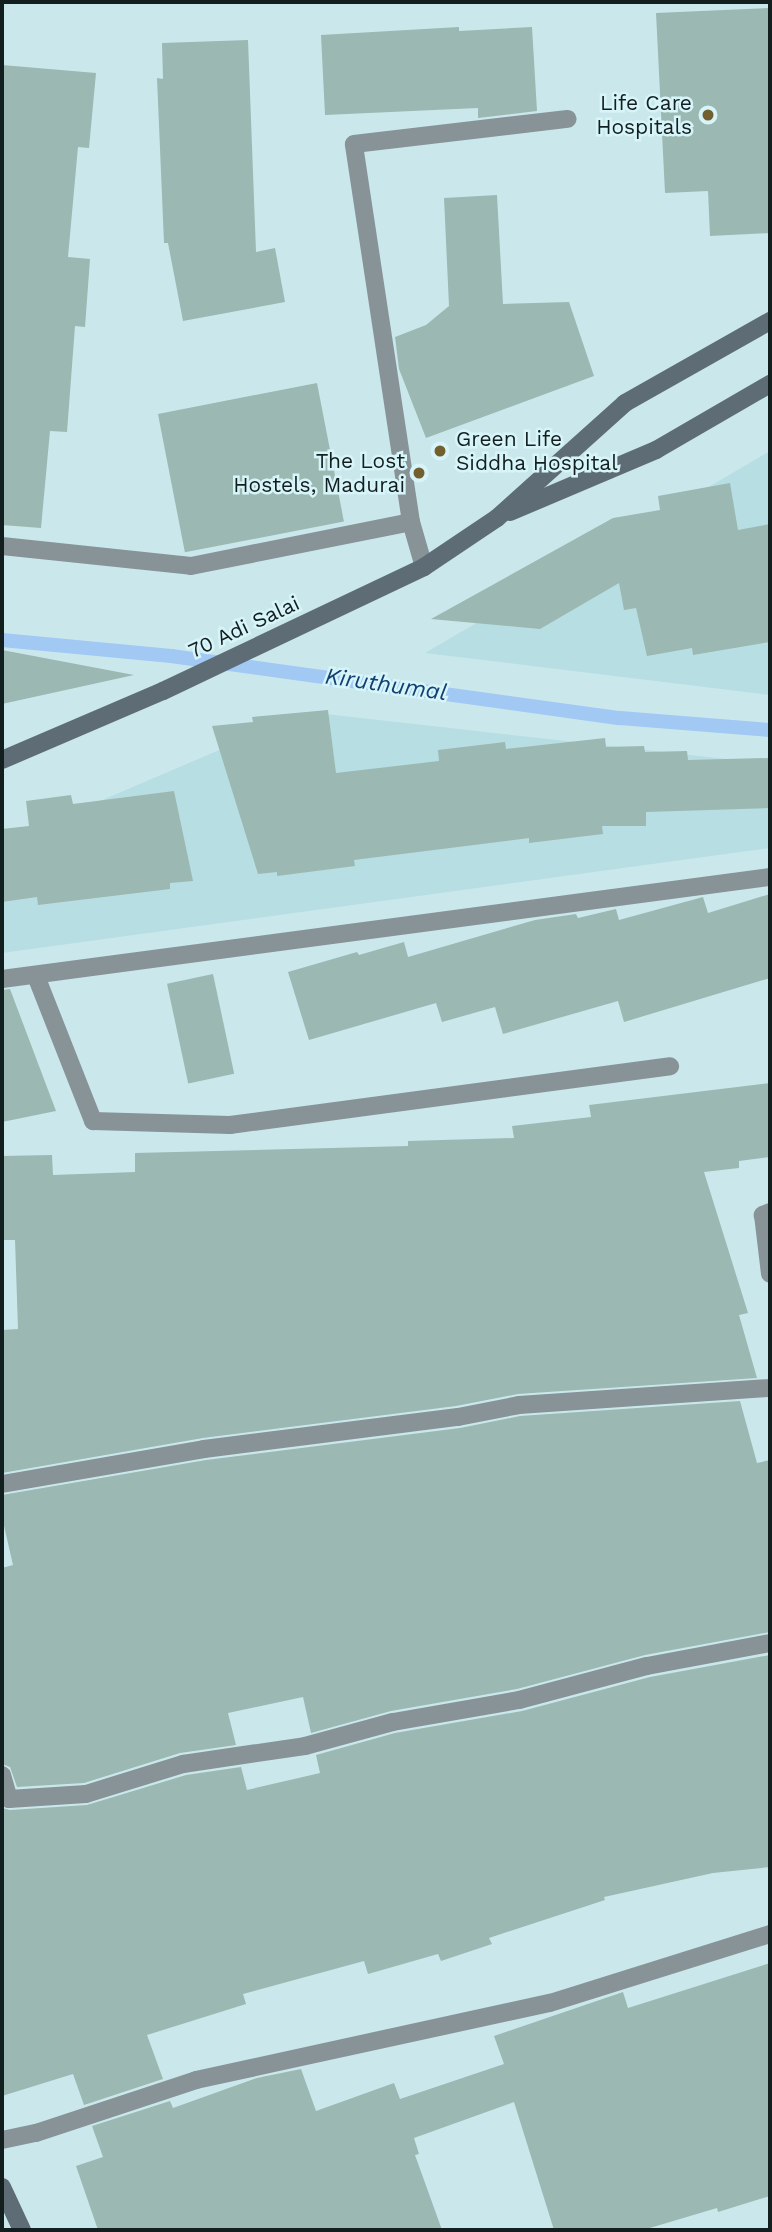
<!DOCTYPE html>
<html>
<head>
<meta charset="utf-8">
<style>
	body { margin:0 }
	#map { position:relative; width:772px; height:2232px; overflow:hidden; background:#cae8ec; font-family:"Work Sans",sans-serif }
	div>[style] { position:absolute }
	.built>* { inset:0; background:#b7dee3 }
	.stream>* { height:14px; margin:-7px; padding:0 7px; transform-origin:7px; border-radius:7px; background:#a2c8f4 }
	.building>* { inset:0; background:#9bb8b2; transform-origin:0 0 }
	.street>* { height:18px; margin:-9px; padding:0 9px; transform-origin:9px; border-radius:9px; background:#889398 }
	.secondary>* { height:18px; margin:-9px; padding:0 9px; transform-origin:9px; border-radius:9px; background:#5e6d75 }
	.dots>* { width:19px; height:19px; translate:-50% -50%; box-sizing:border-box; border:4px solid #d7f5f9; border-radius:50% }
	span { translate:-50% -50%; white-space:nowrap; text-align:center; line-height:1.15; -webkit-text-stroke:5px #d7f5f9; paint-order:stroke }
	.poi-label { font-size:21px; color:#131e1f }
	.right { translate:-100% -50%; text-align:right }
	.left { translate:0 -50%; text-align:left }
	.street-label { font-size:21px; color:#131e1f }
	.water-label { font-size:23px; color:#104172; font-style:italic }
	.frame { position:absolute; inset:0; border:4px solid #131e1f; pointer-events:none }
</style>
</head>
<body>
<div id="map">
	<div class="built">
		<div style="clip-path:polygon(770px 451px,770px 695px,425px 653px)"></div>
		<div style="clip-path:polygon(308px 712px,770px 764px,770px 848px,2px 953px,2px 843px)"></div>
	</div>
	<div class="stream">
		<div style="left:2px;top:640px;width:170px;rotate:5.4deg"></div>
		<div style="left:171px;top:656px;width:453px;rotate:7.9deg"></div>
		<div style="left:620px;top:718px;width:150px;rotate:4.6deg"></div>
	</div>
	<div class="building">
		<div style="clip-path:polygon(770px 8px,770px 233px,710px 236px,708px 191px,665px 193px,656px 13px)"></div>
		<div style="clip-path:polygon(459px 27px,459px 31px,532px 27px,537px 111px,478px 118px,478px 108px,325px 115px,321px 35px)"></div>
		<div style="clip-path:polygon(248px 40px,256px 252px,275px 248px,285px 302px,183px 321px,168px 243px,164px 243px,157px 78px,163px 79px,162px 43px)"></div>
		<div style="clip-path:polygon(2px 65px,96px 73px,89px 148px,78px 147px,68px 257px,90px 259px,85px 327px,75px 326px,67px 432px,50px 431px,41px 528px,2px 525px)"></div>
		<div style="clip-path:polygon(497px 195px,503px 304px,569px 302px,594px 376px,426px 438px,399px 369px,395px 337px,426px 325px,449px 306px,444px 198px)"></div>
		<div style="left:317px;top:383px;width:141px;height:162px;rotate:79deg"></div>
		<div style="clip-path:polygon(730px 483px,738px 530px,770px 524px,770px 642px,693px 655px,692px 648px,647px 656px,636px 608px,624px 610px,619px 583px,540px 629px,431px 619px,613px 518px,660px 510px,658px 496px)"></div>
		<div style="clip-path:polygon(2px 650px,134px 675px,2px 704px)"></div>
		<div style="clip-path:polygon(328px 710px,336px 773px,439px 761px,438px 750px,505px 742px,506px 749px,605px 738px,606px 747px,644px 746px,645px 752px,687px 751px,688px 760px,769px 758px,770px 808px,646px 812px,646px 826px,602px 826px,603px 834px,529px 843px,529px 838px,354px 860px,355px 866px,277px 876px,277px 872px,258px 874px,212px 726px,253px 722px,252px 717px)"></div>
		<div style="clip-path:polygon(174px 791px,193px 881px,170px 883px,170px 889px,38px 905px,37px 897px,2px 902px,2px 829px,29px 826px,26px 801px,71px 795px,73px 804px)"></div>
		<div style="clip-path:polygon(770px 894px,770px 978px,624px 1022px,618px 1001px,503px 1034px,495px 1007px,442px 1022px,436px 1003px,309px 1040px,288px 972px,357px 952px,359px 955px,404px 942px,408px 957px,535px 920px,576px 914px,578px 918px,616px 909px,619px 920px,703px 897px,708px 913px)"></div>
		<div style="left:213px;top:974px;width:102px;height:47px;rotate:78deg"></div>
		<div style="clip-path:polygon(10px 989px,56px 1111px,2px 1122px,2px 990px)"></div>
		<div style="clip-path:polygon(770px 1083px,770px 1157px,739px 1161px,739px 1168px,704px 1172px,748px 1313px,739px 1315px,757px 1378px,518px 1394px,456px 1406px,203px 1438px,2px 1473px,2px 1330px,18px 1329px,15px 1240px,2px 1240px,2px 1156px,52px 1155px,53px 1175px,135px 1172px,135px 1153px,408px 1146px,408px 1141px,514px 1138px,512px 1126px,591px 1117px,589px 1105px)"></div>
		<div style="clip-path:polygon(740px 1401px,757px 1463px,770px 1460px,770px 1632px,645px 1655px,517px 1689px,391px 1711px,311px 1733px,303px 1697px,228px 1713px,236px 1745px,180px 1753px,84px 1783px,17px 1787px,10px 1767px,2px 1764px,2px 1568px,13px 1565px,2px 1517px,2px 1495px,206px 1460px,460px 1428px,520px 1416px)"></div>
		<div style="clip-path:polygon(770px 1655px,770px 1867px,713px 1873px,604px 1897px,605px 1900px,489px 1938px,492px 1944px,441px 1961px,438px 1954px,368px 1974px,364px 1961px,243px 1994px,246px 2004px,147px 2035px,163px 2079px,84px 2105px,73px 2074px,2px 2096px,2px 1808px,10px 1810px,87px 1805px,186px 1775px,241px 1767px,247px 1790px,320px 1773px,316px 1755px,395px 1733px,522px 1711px,650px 1677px)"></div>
		<div style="clip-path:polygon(770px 1963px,770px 2196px,718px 2212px,717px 2208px,643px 2230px,554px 2230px,514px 2102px,414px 2138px,419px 2154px,415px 2155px,442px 2230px,98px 2230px,76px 2166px,103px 2157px,92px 2126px,170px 2101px,173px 2108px,257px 2078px,301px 2069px,316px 2111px,394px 2083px,400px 2099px,504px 2064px,494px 2036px,623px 1992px,628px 2008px)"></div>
	</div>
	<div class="street">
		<div style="left:2px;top:546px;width:190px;rotate:6deg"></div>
		<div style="left:191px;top:566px;width:224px;rotate:-11.3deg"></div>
		<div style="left:424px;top:567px;width:47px;rotate:-106.1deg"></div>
		<div style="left:411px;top:522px;width:382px;rotate:-98.6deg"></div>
		<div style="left:354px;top:144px;width:215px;rotate:-6.7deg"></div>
		<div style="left:36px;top:976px;width:156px;rotate:68.5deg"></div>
		<div style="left:93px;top:1121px;width:137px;rotate:1.7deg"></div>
		<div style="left:230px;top:1125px;width:444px;rotate:-7.6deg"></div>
		<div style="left:2px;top:979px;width:775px;rotate:-7.57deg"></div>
		<div style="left:770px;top:1212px;width:8px;rotate:157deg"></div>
		<div style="left:763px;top:1215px;width:59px;rotate:83.2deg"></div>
		<div style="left:2px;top:1484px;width:205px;rotate:-9.8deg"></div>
		<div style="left:204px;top:1449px;width:256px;rotate:-7.2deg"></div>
		<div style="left:458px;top:1417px;width:62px;rotate:-11.1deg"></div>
		<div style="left:519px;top:1405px;width:252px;rotate:-3.9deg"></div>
		<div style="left:2px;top:1775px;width:25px;rotate:74deg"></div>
		<div style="left:9px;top:1799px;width:77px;rotate:-3.7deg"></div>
		<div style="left:86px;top:1794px;width:102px;rotate:-17.2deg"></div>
		<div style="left:183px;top:1764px;width:123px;rotate:-8.4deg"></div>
		<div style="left:305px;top:1746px;width:91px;rotate:-15.3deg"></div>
		<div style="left:393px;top:1722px;width:128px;rotate:-9.9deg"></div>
		<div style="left:519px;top:1700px;width:132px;rotate:-14.9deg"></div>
		<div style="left:647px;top:1666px;width:125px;rotate:-10.6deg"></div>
		<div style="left:2px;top:2140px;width:35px;rotate:-12deg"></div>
		<div style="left:36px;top:2133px;width:169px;rotate:-18.3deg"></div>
		<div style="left:196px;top:2080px;width:362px;rotate:-12.3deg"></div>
		<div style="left:550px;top:2003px;width:231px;rotate:-17.4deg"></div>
	</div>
	<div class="secondary">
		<div style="left:510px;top:512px;width:159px;rotate:-23deg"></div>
		<div style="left:656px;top:450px;width:132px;rotate:-30.1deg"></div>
		<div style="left:2px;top:760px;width:175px;rotate:-23.2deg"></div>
		<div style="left:163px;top:691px;width:289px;rotate:-25.4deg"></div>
		<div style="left:424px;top:567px;width:88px;rotate:-33.9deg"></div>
		<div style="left:497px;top:518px;width:172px;rotate:-41.9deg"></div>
		<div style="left:625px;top:403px;width:167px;rotate:-29.5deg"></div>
		<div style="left:2px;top:2187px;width:47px;rotate:65.1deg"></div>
	</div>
	<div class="dots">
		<div style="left:708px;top:115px;background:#72602e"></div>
		<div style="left:440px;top:451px;background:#72602e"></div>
		<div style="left:419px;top:473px;background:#72602e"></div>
	</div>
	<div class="poi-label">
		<span class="right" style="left:692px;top:115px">Life Care<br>Hospitals</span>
		<span class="left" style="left:456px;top:451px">Green Life<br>Siddha Hospital</span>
		<span class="right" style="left:405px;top:473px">The Lost<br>Hostels, Madurai</span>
	</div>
	<div class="street-label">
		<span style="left:244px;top:627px;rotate:-25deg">70 Adi Salai</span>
	</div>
	<div class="water-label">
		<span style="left:386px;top:685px;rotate:8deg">Kiruthumal</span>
	</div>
	<div class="frame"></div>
</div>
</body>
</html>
